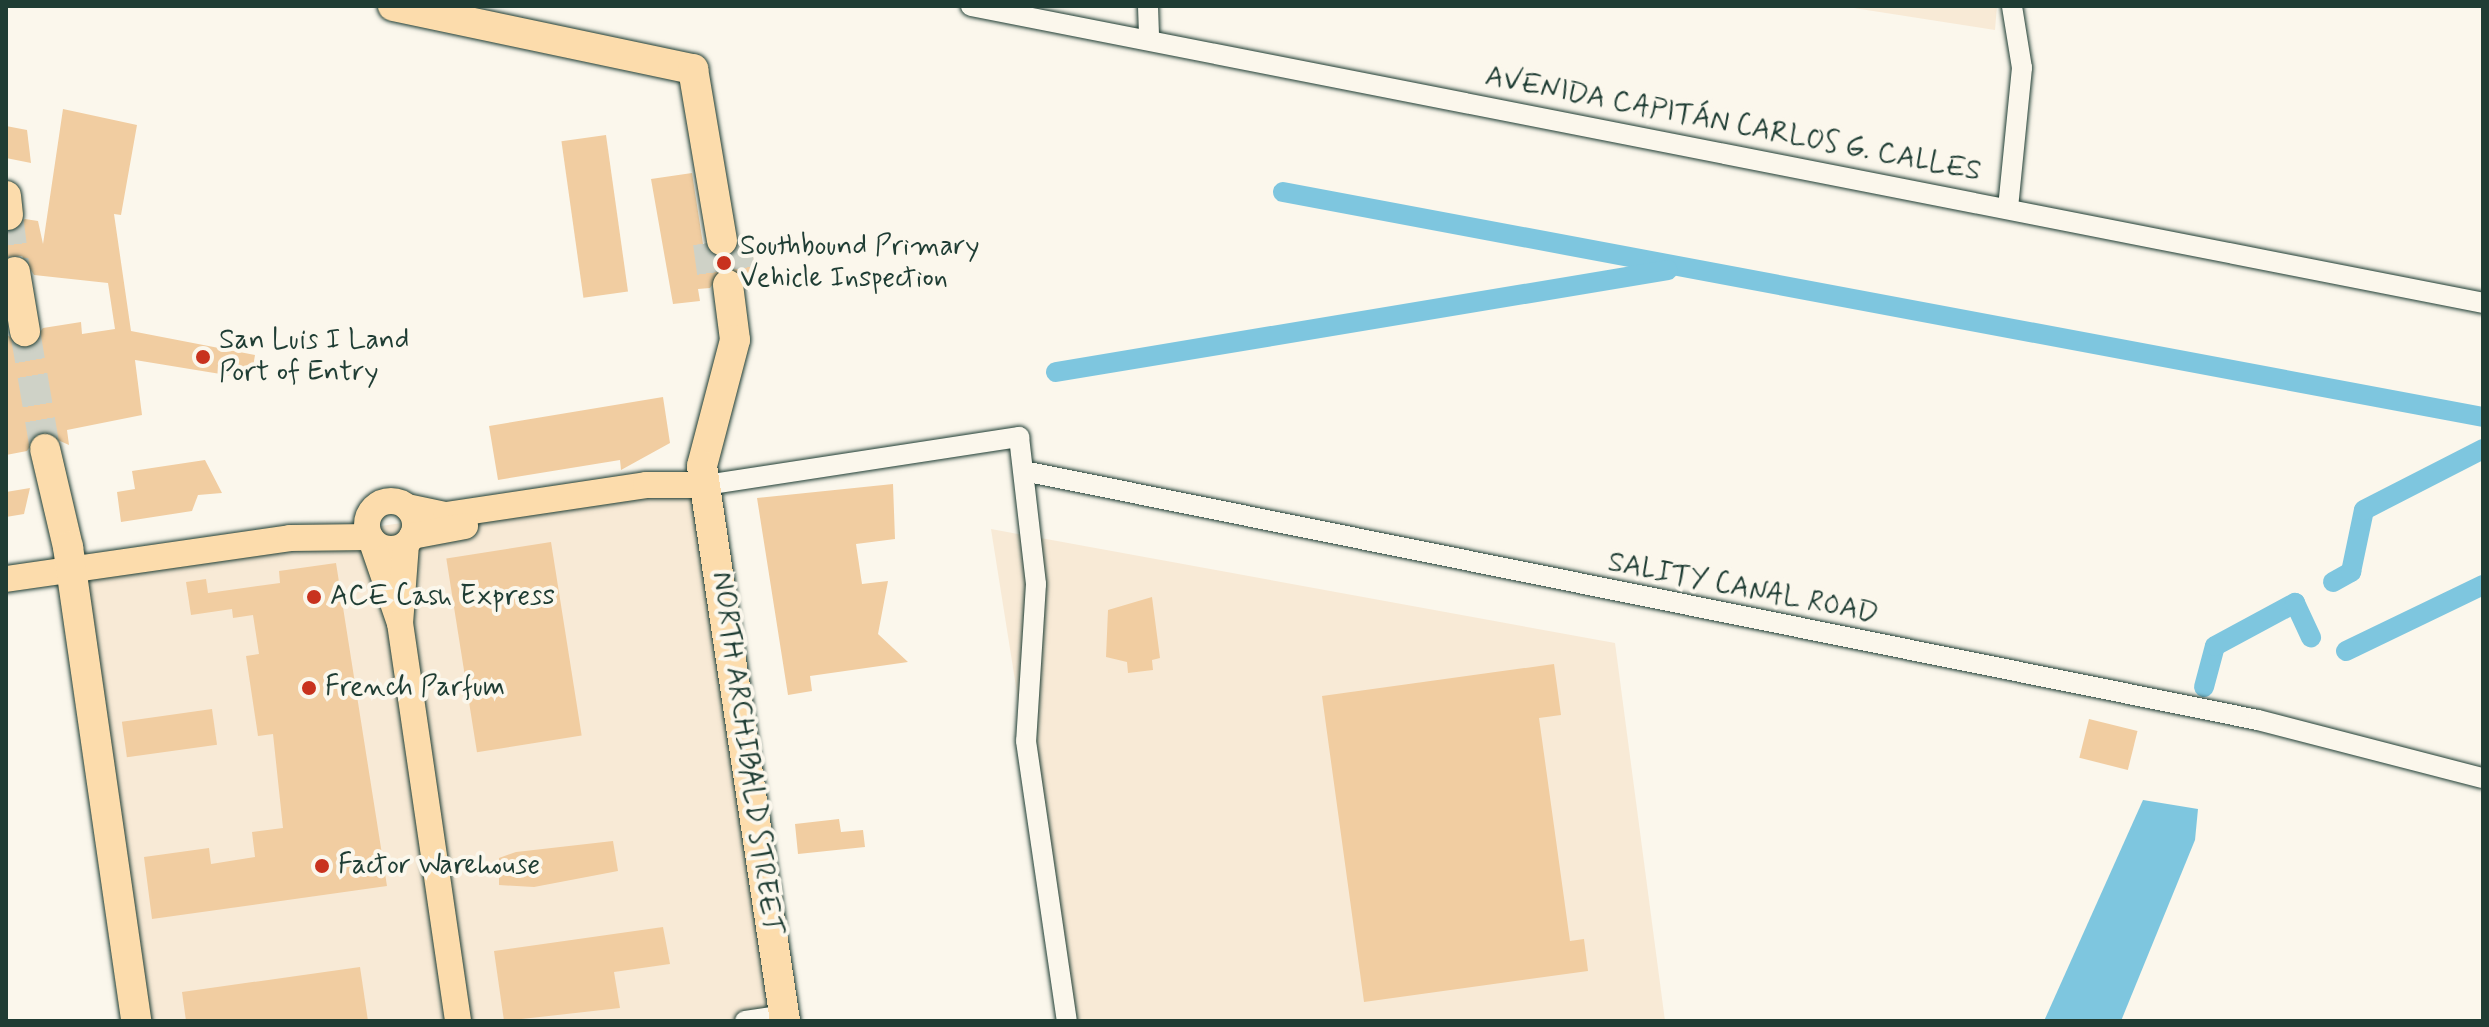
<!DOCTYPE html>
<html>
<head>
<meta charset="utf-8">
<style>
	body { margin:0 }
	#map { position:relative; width:2489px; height:1027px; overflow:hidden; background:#fbf7ec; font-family:Mynerve,sans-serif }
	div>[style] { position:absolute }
	.built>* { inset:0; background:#f8ead6 }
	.water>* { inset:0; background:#7ec6df }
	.canal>* { height:20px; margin:-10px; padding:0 10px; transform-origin:10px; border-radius:10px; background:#7ec6df }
	.building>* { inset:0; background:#f1cda1; transform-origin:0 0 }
	.highway-tunnel>* { height:30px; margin-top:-15px; transform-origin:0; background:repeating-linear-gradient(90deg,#cfd2c7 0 30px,transparent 0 45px) }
	.roads { filter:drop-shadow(0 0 2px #1f3d34) drop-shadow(0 0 2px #1f3d34) }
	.minor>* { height:20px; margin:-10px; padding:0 10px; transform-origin:10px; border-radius:10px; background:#fbf7ec }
	.major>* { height:26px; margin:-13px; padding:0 13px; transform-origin:13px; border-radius:13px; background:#fcdcac }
	.major>.ring { margin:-13px; padding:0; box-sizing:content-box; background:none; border:26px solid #fcdcac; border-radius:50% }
	.highway>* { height:30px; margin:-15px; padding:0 15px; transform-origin:15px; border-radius:15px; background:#fcdcac }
	.dots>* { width:22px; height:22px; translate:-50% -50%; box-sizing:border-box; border:4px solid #fbf7ec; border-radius:50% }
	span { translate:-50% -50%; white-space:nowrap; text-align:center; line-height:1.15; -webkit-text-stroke:8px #fbf7ec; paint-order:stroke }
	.street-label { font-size:28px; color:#1f3d34 }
	.poi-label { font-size:28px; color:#1f3d34 }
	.left { translate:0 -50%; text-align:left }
	.frame { position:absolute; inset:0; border:8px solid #1f3d34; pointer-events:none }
</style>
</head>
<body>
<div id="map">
	<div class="built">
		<div style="clip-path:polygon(1841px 6px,1997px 6px,1995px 30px)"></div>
		<div style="clip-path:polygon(704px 479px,788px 1021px,136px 1021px,72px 571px)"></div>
		<div style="clip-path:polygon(991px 529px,1615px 643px,1665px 1021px,1069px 1021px)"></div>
	</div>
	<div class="water">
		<div style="clip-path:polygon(2143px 800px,2198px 809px,2195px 840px,2121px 1021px,2044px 1021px)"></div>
	</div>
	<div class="canal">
		<div style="left:1283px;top:192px;width:1221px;rotate:10.62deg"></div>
		<div style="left:1056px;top:372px;width:620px;rotate:-9.46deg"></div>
		<div style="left:2333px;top:582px;width:21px;rotate:-29deg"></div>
		<div style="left:2351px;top:572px;width:63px;rotate:-78.2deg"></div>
		<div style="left:2364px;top:510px;width:134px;rotate:-27.1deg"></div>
		<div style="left:2346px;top:651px;width:152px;rotate:-25.7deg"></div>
		<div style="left:2204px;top:687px;width:42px;rotate:-75deg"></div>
		<div style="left:2215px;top:646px;width:91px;rotate:-28.3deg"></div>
		<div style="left:2295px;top:603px;width:38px;rotate:65deg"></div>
	</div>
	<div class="building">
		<div style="clip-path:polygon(63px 109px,137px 125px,121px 215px,114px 214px,131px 331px,255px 355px,251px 379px,135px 360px,142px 415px,67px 430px,69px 445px,40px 432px,27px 451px,6px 455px,6px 334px,27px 349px,43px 328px,81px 322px,82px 334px,115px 329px,108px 283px,34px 275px,22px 256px,6px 257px,6px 232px,25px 219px,38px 221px,43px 244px)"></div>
		<div style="clip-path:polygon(6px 126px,27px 130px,31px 163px,6px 158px)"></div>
		<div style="left:606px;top:135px;width:158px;height:45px;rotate:82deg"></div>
		<div style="clip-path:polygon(692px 173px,703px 244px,724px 259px,750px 237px,757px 281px,746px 282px,725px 267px,710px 288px,698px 289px,700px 301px,673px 304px,651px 179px)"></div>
		<div style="clip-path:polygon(663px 397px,670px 443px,621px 470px,620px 460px,498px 480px,489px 426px)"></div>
		<div style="clip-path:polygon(205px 460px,222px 493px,198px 495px,192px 511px,121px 522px,117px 492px,135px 489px,132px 471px)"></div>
		<div style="clip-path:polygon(893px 484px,895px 539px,856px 544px,862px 584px,888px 581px,878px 634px,908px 662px,810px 676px,812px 691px,788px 695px,757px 498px)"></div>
		<div style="clip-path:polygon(30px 488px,24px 514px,6px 517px,6px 492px)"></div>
		<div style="left:551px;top:542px;width:196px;height:106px;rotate:81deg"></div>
		<div style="clip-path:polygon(336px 563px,387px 886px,152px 919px,144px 857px,209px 848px,211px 864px,255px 857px,252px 832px,283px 828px,273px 734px,258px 736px,246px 656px,259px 654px,253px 615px,233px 618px,232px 609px,191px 615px,186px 582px,206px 579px,208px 593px,280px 583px,279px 571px)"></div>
		<div style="clip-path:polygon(1152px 597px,1160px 658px,1152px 660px,1153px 670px,1128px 673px,1127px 662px,1106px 657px,1108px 610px)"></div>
		<div style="clip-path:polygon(1554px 664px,1561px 715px,1539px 718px,1570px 941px,1584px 939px,1588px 971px,1364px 1002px,1322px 696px)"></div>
		<div style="left:212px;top:709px;width:36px;height:91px;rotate:82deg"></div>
		<div style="left:2089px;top:719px;width:50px;height:40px;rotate:14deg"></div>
		<div style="clip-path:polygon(839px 819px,841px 832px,863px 830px,865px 847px,798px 854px,795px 824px)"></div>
		<div style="clip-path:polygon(613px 841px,618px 871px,534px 887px,499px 885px,499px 858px,516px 852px)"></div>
		<div style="clip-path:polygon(663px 927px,670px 964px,614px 972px,620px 1008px,504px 1021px,494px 951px)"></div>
		<div style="clip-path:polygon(360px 967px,368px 1021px,186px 1021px,182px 992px)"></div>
	</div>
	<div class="highway-tunnel">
		<div style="left:8px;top:215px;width:57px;rotate:83deg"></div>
		<div style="left:735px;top:239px;width:45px;rotate:81deg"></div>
		<div style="left:708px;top:243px;width:44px;rotate:82.2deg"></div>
		<div style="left:25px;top:331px;width:120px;rotate:80.4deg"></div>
	</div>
	<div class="roads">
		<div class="minor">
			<div style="left:971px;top:6px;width:1541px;rotate:11.11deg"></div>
			<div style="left:1148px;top:6px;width:33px;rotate:88deg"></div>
			<div style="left:2008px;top:208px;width:141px;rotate:-84.3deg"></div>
			<div style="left:2022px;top:68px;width:63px;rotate:-99.2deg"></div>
			<div style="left:1024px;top:471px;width:1259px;rotate:11.41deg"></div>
			<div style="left:2258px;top:720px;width:232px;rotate:14.5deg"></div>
			<div style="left:705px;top:485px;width:318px;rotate:-8.7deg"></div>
			<div style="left:1019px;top:437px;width:148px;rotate:83.4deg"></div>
			<div style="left:1036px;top:584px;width:157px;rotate:93.6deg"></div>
			<div style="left:1026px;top:741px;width:283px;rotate:81.7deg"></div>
			<div style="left:745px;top:1021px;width:40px;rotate:-8.5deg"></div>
		</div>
		<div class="major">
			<div class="ring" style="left:367px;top:501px;width:22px;height:22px"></div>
			<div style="left:407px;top:507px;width:40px;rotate:12deg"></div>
			<div style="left:446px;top:515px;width:202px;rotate:-8.5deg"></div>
			<div style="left:646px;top:485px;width:59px"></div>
			<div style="left:412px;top:536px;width:54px;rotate:-10.7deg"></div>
			<div style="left:371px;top:539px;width:89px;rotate:71deg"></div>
			<div style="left:406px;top:544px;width:79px;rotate:94.3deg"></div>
			<div style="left:400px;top:623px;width:402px;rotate:81.7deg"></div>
			<div style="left:6px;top:579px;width:287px;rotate:-8.2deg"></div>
			<div style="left:290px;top:538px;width:80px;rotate:-0.7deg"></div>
		</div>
		<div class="highway">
			<div style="left:393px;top:6px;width:307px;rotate:11.9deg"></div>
			<div style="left:693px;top:69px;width:174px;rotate:80.4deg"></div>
			<div style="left:6px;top:196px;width:19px;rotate:84deg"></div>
			<div style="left:15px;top:272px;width:60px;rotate:80.4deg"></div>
			<div style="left:728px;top:285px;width:55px;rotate:82.7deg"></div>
			<div style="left:735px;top:340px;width:130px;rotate:104.7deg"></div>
			<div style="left:702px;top:466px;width:561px;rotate:81.49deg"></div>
			<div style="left:45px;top:449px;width:101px;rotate:76.8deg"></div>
			<div style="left:68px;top:547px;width:479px;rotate:81.8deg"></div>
		</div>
	</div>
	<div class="dots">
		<div style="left:724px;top:263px;background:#c8321e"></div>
		<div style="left:203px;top:357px;background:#c8321e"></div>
		<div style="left:314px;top:597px;background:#c8321e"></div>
		<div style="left:309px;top:688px;background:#c8321e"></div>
		<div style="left:322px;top:866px;background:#c8321e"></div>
	</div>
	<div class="street-label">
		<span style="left:1733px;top:125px;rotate:11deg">AVENIDA CAPITÁN CARLOS G. CALLES</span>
		<span style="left:1743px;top:589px;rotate:11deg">SALITY CANAL ROAD</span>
		<span style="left:746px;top:753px;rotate:82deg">NORTH ARCHIBALD STREET</span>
	</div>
	<div class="poi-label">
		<span class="left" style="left:740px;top:263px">Southbound Primary<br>Vehicle Inspection</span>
		<span class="left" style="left:219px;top:357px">San Luis I Land<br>Port of Entry</span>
		<span class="left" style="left:330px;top:597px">ACE Cash Express</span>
		<span class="left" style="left:325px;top:688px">French Parfum</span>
		<span class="left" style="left:338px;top:866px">Factor Warehouse</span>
	</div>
	<div class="frame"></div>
</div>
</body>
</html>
